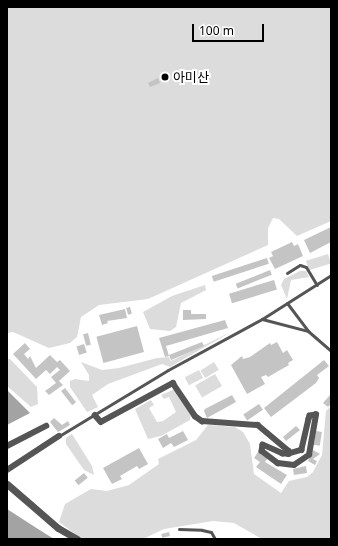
<!DOCTYPE html>
<html>
<head>
<meta charset="utf-8">
<style>
	body { margin:0 }
	#map { position:relative; width:338px; height:546px; overflow:hidden; background:#fff; font-family:"Noto Sans","Noto Sans KR",sans-serif }
	div>[style] { position:absolute }
	.green>* { inset:0; background:#dcdcdc; transform-origin:0 0 }
	.water>* { inset:0; background:#a3a3a3 }
	.building>* { inset:0; background:#c4c4c4; transform-origin:0 0 }
	.service>* { height:3px; margin:-1.5px; padding:0 1.5px; transform-origin:1.5px; border-radius:1.5px; background:#555 }
	.minor>* { height:5.5px; margin:-2.75px; padding:0 2.75px; transform-origin:2.75px; border-radius:2.75px; background:#555 }
	.tertiary>* { height:7px; margin:-3.5px; padding:0 3.5px; transform-origin:3.5px; border-radius:3.5px; background:#555 }
	.dots>* { width:11px; height:11px; translate:-50% -50%; box-sizing:border-box; border:2px solid #fff; border-radius:50% }
	span { translate:-50% -50%; white-space:nowrap; text-align:center; line-height:1.15; -webkit-text-stroke:4px #fff; paint-order:stroke }
	.poi-label { font-size:13px; color:#000 }
	.left { translate:0 -50%; text-align:left }
	.frame { position:absolute; inset:0; border:8px solid #000; pointer-events:none }
	.scale { position:absolute; left:192px; top:24px; width:72px; height:18px; box-sizing:border-box; border:2px solid #000; border-top:0; padding-left:5px; font-size:12px; line-height:14px; white-space:nowrap; color:#000; -webkit-text-stroke:3px #fff; paint-order:stroke }
</style>
</head>
<body>
<div id="map">
	<div class="green">
		<div style="clip-path:polygon(7px 7px,331px 7px,331px 221px,297px 236px,279px 219px,273px 218px,268px 228px,268px 245px,148px 299px,99px 305px,81px 317px,77px 337px,70px 343px,49px 348px,13px 332px,7px 333px)"></div>
		<div style="left:328px;top:254px;width:10px;height:23px;rotate:73deg"></div>
		<div style="clip-path:polygon(300px 271px,306px 271px,309px 277px,291px 280px,287px 299px,281px 285px,284px 279px)"></div>
		<div style="clip-path:polygon(205px 285px,206px 290px,181px 303px,176px 327px,170px 331px,150px 329px,143px 312px,172px 296px)"></div>
		<div style="clip-path:polygon(231px 332px,170px 367px,162px 364px,108px 384px,92px 395px,98px 407px,87px 412px,70px 387px,70px 381px,75px 379px,89px 381px,89px 375px,81px 362px,102px 370px,119px 368px,157px 358px,169px 357px,171px 361px)"></div>
		<div style="clip-path:polygon(7px 359px,10px 359px,37px 387px,38px 404px,31px 407px,7px 386px)"></div>
		<div style="left:214px;top:362px;width:9px;height:16px;rotate:58deg"></div>
		<div style="left:199px;top:370px;width:9px;height:16px;rotate:63deg"></div>
		<div style="left:215px;top:374px;width:14px;height:23px;rotate:60deg"></div>
		<div style="clip-path:polygon(175px 389px,191px 414px,190px 420px,161px 436px,148px 439px,135px 409px,151px 400px,154px 405px,149px 408px,157px 422px,163px 421px,176px 412px,169px 397px,164px 399px,161px 395px)"></div>
		<div style="clip-path:polygon(331px 406px,331px 539px,262px 539px,234px 523px,213px 521px,164px 529px,143px 539px,82px 539px,59px 522px,65px 504px,91px 489px,107px 491px,129px 485px,159px 464px,158px 459px,196px 440px,208px 425px,235px 427px,243px 432px,250px 444px,254px 474px,281px 493px,289px 481px,307px 477px,313px 472px,322px 455px,326px 411px)"></div>
		<div style="clip-path:polygon(72px 434px,92px 466px,94px 475px,84px 470px,66px 444px,66px 438px)"></div>
	</div>
	<div class="water">
		<div style="clip-path:polygon(7px 390px,30px 413px,7px 425px,8px 410px)"></div>
		<div style="clip-path:polygon(7px 509px,38px 529px,54px 539px,7px 539px)"></div>
	</div>
	<div class="building">
		<div style="clip-path:polygon(158px 78px,160px 83px,150px 87px,148px 83px)"></div>
		<div style="clip-path:polygon(331px 227px,331px 242px,310px 253px,304px 240px)"></div>
		<div style="clip-path:polygon(292px 242px,294px 246px,298px 244px,303px 256px,275px 269px,269px 258px,273px 256px,271px 252px)"></div>
		<div style="left:267px;top:258px;width:6px;height:58px;rotate:72deg"></div>
		<div style="left:270px;top:270px;width:5px;height:37px;rotate:68deg"></div>
		<div style="left:274px;top:280px;width:10px;height:47px;rotate:73deg"></div>
		<div style="left:130px;top:307px;width:7px;height:4px;rotate:74deg"></div>
		<div style="clip-path:polygon(125px 309px,127px 318px,107px 321px,108px 323px,102px 325px,99px 315px)"></div>
		<div style="clip-path:polygon(183px 310px,191px 310px,191px 314px,206px 314px,206px 319px,183px 320px)"></div>
		<div style="clip-path:polygon(225px 320px,228px 328px,166px 346px,169px 356px,165px 357px,159px 338px)"></div>
		<div style="left:137px;top:326px;width:27px;height:42px;rotate:75deg"></div>
		<div style="left:88px;top:333px;width:12px;height:5px;rotate:76deg"></div>
		<div style="clip-path:polygon(202px 342px,204px 346px,171px 360px,169px 355px)"></div>
		<div style="clip-path:polygon(277px 342px,283px 353px,287px 350px,293px 360px,288px 363px,289px 365px,268px 377px,266px 375px,261px 377px,265px 384px,247px 394px,231px 365px,242px 356px,243px 359px,250px 357px,270px 343px,271px 345px)"></div>
		<div style="clip-path:polygon(25px 343px,30px 349px,24px 354px,28px 359px,30px 356px,36px 368px,50px 355px,57px 362px,60px 360px,70px 371px,59px 381px,63px 385px,49px 395px,45px 391px,56px 383px,51px 377px,60px 370px,57px 367px,50px 374px,46px 370px,36px 379px,13px 354px)"></div>
		<div style="left:84px;top:344px;width:9px;height:8px;rotate:72deg"></div>
		<div style="clip-path:polygon(324px 360px,329px 366px,317px 375px,319px 378px,316px 383px,271px 417px,264px 408px)"></div>
		<div style="left:65px;top:388px;width:18px;height:5px;rotate:52deg"></div>
		<div style="clip-path:polygon(232px 395px,236px 402px,207px 418px,204px 411px,205px 409px)"></div>
		<div style="clip-path:polygon(330px 395px,331px 404px,328px 407px,323px 403px)"></div>
		<div style="left:259px;top:404px;width:7px;height:19px;rotate:56deg"></div>
		<div style="clip-path:polygon(54px 418px,62px 425px,68px 421px,70px 425px,58px 432px,50px 422px)"></div>
		<div style="clip-path:polygon(296px 426px,300px 430px,286px 441px,283px 437px)"></div>
		<div style="clip-path:polygon(183px 431px,188px 440px,174px 447px,171px 443px,163px 448px,158px 439px,167px 434px,169px 438px)"></div>
		<div style="left:316px;top:431px;width:6px;height:14px;rotate:9deg"></div>
		<div style="clip-path:polygon(139px 448px,148px 464px,139px 469px,137px 466px,120px 476px,122px 479px,112px 484px,103px 468px)"></div>
		<div style="clip-path:polygon(313px 450px,320px 454px,313px 459px,317px 461px,315px 465px,308px 461px)"></div>
		<div style="clip-path:polygon(258px 452px,268px 458px,265px 462px,287px 475px,281px 484px,256px 467px,260px 462px,254px 458px)"></div>
		<div style="clip-path:polygon(306px 466px,307px 473px,294px 475px,293px 469px)"></div>
		<div style="left:84px;top:473px;width:6px;height:12px;rotate:51deg"></div>
		<div style="left:169px;top:532px;width:4px;height:8px;rotate:76deg"></div>
	</div>
	<div class="service">
		<div style="left:287px;top:273px;width:15px;rotate:-32deg"></div>
		<div style="left:300px;top:265px;width:6px;rotate:18deg"></div>
		<div style="left:306px;top:267px;width:21px;rotate:59deg"></div>
		<div style="left:287px;top:303px;width:35px;rotate:53deg"></div>
		<div style="left:262px;top:319px;width:48px;rotate:14.6deg"></div>
		<div style="left:308px;top:331px;width:30px;rotate:41deg"></div>
		<div style="left:59px;top:436px;width:127px;rotate:-31.2deg"></div>
		<div style="left:168px;top:370px;width:107px;rotate:-28.5deg"></div>
		<div style="left:262px;top:319px;width:82px;rotate:-32.5deg"></div>
		<div style="left:179px;top:529px;width:23px;rotate:2deg"></div>
		<div style="left:202px;top:530px;width:9px;rotate:13deg"></div>
		<div style="left:211px;top:532px;width:8px;rotate:60deg"></div>
	</div>
	<div class="minor">
		<div style="left:95px;top:415px;width:9px;rotate:49deg"></div>
		<div style="left:101px;top:422px;width:82px;rotate:-28.4deg"></div>
		<div style="left:173px;top:383px;width:40px;rotate:56deg"></div>
		<div style="left:195px;top:416px;width:9px;rotate:36deg"></div>
		<div style="left:202px;top:421px;width:56px;rotate:4.1deg"></div>
		<div style="left:258px;top:425px;width:40px;rotate:40deg"></div>
		<div style="left:289px;top:451px;width:3px;rotate:90deg"></div>
		<div style="left:289px;top:454px;width:6px;rotate:180deg"></div>
		<div style="left:283px;top:454px;width:22px;rotate:-156deg"></div>
		<div style="left:263px;top:445px;width:6px;rotate:99deg"></div>
		<div style="left:262px;top:451px;width:20px;rotate:37deg"></div>
		<div style="left:278px;top:463px;width:16px;rotate:7deg"></div>
		<div style="left:294px;top:465px;width:18px;rotate:-34deg"></div>
		<div style="left:309px;top:455px;width:41px;rotate:-80.1deg"></div>
		<div style="left:316px;top:415px;width:6px;rotate:171deg"></div>
		<div style="left:310px;top:416px;width:3px;rotate:108deg"></div>
		<div style="left:309px;top:419px;width:32px;rotate:103deg"></div>
		<div style="left:302px;top:450px;width:14px;rotate:163deg"></div>
		<div style="left:7px;top:446px;width:44px;rotate:-27.1deg"></div>
		<div style="left:7px;top:470px;width:62px;rotate:-33.2deg"></div>
	</div>
	<div class="tertiary">
		<div style="left:7px;top:484px;width:67px;rotate:40.8deg"></div>
		<div style="left:58px;top:528px;width:22px;rotate:30deg"></div>
	</div>
	<div class="dots">
		<div style="left:165px;top:77px;background:#000"></div>
	</div>
	<div class="poi-label">
		<span class="left" style="left:173px;top:77px">아미산</span>
	</div>
	<div class="frame"></div>
	<div class="scale">100 m</div>
</div>
</body>
</html>
